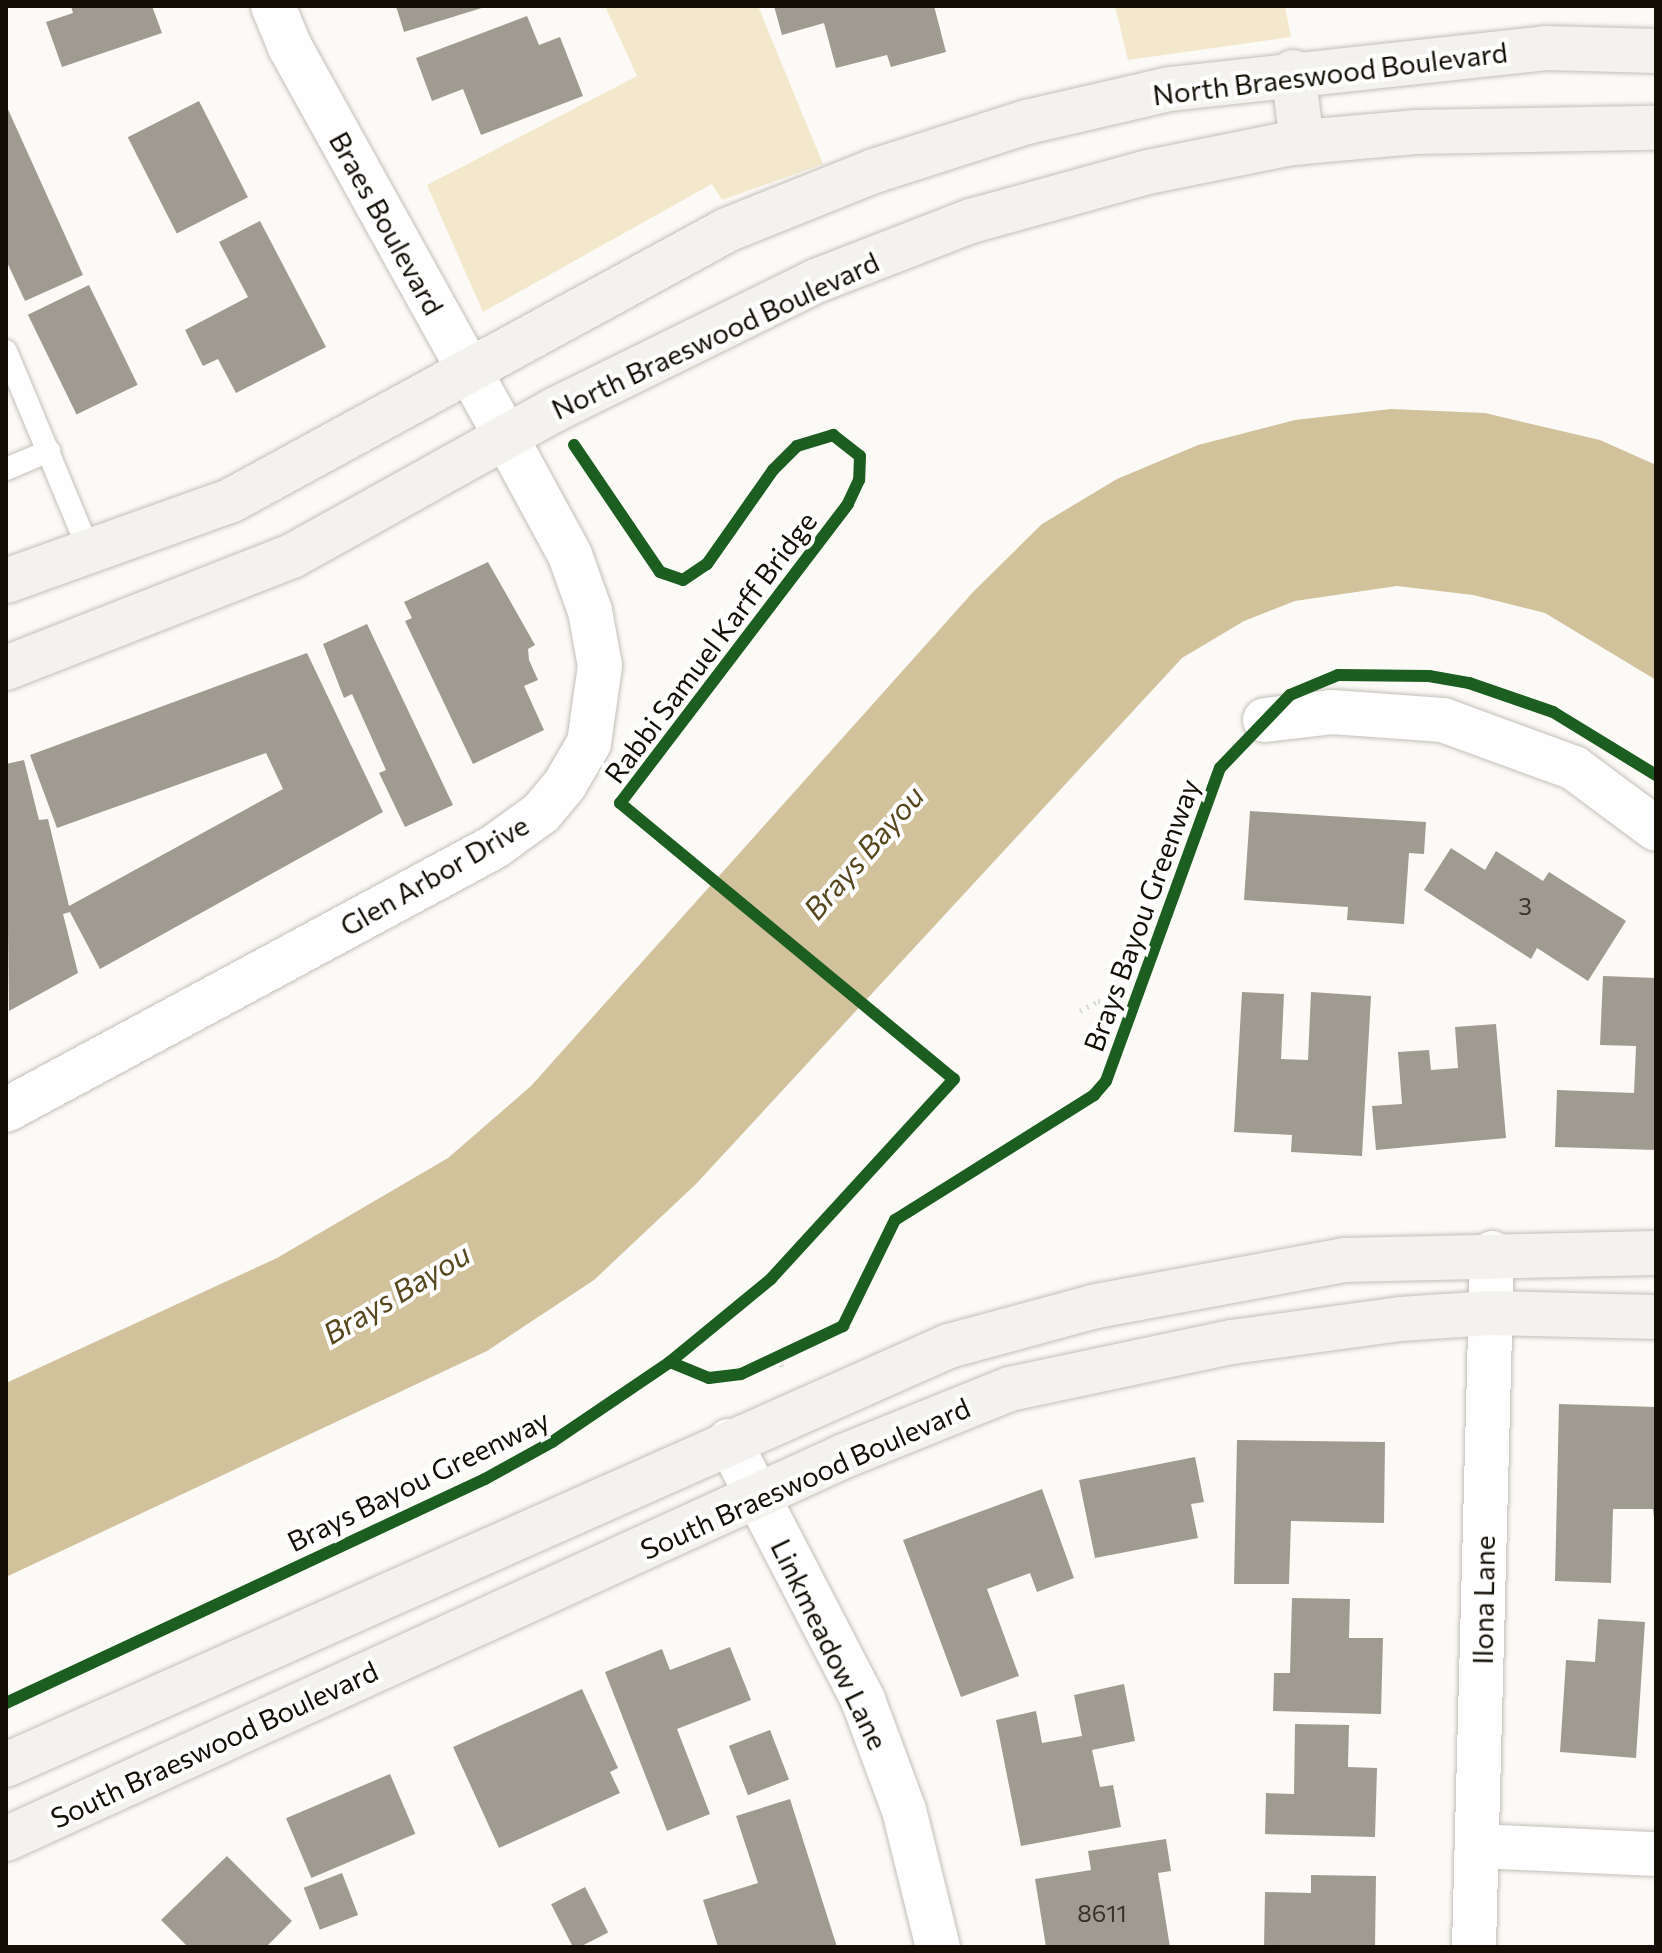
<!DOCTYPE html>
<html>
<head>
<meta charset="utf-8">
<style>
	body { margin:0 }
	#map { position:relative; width:1662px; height:1953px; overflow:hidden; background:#fcfaf7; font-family:Commissioner,sans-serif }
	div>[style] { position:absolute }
	.green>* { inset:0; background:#f3e8cc }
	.water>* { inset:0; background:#d1c29b }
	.building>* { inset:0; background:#a09b90; transform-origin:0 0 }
	.path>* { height:5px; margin-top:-2.5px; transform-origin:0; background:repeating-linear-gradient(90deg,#dadad8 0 2px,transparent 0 8px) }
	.roads { filter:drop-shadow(0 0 2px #c3bfb8) drop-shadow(0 0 2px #c3bfb8) }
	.service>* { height:22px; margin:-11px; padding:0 11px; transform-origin:11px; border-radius:11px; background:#fffefe }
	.minor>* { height:44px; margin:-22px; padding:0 22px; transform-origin:22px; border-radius:22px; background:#fffefe }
	.tertiary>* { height:44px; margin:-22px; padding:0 22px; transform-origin:22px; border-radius:22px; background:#fffefe }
	.secondary>* { height:44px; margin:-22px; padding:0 22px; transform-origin:22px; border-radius:22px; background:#f4f2ee }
	.cycleway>* { height:12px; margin:-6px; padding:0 6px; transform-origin:6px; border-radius:6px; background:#1b5e20 }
	span { translate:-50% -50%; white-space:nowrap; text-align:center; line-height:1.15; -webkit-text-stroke:8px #fff; paint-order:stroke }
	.number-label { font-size:24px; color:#363228 }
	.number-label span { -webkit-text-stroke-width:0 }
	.street-label { font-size:28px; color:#130f05 }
	.water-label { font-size:30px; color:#56471c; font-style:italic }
	.frame { position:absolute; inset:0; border:8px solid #130f05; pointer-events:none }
</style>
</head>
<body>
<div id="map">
	<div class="green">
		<div style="clip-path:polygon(605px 6px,758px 6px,823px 164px,722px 200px,712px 184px,483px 312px,427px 185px,637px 76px)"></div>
		<div style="clip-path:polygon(1115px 6px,1285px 6px,1291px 37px,1128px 60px)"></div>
	</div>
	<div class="water">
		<div style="clip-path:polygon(1391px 409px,1485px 413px,1600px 440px,1656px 465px,1656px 680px,1545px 613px,1473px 595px,1397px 586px,1295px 601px,1244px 621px,1182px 658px,696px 1184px,594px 1280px,487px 1351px,6px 1577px,6px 1383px,277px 1258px,448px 1158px,531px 1086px,974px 591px,1042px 524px,1117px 479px,1198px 445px,1295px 420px)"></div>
	</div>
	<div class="building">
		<div style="clip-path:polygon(71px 6px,152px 6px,162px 33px,62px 67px,46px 22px,73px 13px)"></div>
		<div style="clip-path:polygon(396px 6px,485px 6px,485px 7px,404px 32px)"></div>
		<div style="clip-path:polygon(774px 6px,934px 6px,946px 52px,891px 67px,887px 55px,836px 68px,824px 23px,782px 35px)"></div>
		<div style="clip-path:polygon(527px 16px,539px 45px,560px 37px,583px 96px,481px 135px,463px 89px,432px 101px,416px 58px)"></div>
		<div style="left:199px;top:101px;width:108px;height:80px;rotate:63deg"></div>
		<div style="clip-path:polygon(6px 105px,83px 275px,25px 301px,6px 260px)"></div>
		<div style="clip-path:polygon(260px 221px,326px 347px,236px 393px,218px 359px,203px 366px,185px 330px,248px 297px,219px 242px)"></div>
		<div style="left:89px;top:285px;width:111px;height:68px;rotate:64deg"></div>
		<div style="clip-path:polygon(488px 562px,535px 645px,528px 649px,529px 660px,538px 680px,524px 686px,544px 730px,473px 764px,405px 621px,412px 618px,404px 602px)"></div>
		<div style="clip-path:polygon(367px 624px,453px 805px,405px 827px,379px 773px,386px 770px,352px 694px,344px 698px,323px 644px)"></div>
		<div style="clip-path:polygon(307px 653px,383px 812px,100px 969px,70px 912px,63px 914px,78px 973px,9px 1011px,6px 764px,24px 760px,39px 820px,48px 819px,69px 906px,283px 789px,266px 753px,57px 828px,30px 755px)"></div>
		<div style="clip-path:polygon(1250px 811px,1426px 822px,1424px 854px,1409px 853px,1404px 924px,1347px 920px,1348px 907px,1244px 900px)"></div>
		<div style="clip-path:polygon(1451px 848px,1485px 870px,1496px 851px,1543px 881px,1549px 872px,1626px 921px,1588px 981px,1537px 948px,1531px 959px,1424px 890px)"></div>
		<div style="clip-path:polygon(1603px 976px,1656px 978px,1656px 1150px,1555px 1147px,1557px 1090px,1634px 1093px,1636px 1046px,1600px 1045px)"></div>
		<div style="clip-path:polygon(1242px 992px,1284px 994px,1281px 1059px,1308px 1060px,1311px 992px,1371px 996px,1362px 1156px,1291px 1152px,1292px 1135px,1234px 1132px)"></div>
		<div style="clip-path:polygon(1496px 1024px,1506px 1138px,1376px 1150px,1372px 1106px,1402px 1104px,1398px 1052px,1429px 1050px,1431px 1070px,1458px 1068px,1455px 1027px)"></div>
		<div style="clip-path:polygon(1559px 1404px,1656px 1407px,1656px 1537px,1653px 1509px,1613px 1509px,1611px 1583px,1555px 1581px)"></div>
		<div style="clip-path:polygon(1237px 1440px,1385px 1442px,1384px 1523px,1291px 1521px,1289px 1584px,1234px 1584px)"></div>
		<div style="clip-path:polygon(1195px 1457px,1204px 1502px,1191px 1504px,1198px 1538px,1095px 1558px,1079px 1480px)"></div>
		<div style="clip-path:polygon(1042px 1489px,1074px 1578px,1037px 1592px,1030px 1573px,987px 1589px,1019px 1676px,961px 1697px,903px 1540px)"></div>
		<div style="clip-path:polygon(1292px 1598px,1350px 1599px,1349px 1638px,1383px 1638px,1381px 1714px,1273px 1711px,1274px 1673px,1290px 1673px)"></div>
		<div style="clip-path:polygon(1598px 1619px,1645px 1622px,1636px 1758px,1560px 1752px,1566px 1660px,1595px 1662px)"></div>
		<div style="clip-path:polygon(730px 1647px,751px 1700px,677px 1729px,710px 1814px,667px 1831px,605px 1672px,662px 1649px,670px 1670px)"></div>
		<div style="clip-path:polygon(1124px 1684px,1135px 1741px,1092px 1750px,1100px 1787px,1113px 1785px,1121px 1827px,1021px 1846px,996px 1720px,1036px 1711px,1042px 1743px,1082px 1736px,1074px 1695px)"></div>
		<div style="clip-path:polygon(582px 1689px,618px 1768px,610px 1772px,620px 1793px,499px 1848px,453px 1747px)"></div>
		<div style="clip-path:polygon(1295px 1724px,1349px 1725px,1348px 1767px,1377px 1768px,1375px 1837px,1265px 1834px,1266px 1793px,1294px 1794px)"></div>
		<div style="left:770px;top:1730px;width:53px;height:44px;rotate:69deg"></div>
		<div style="left:390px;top:1774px;width:65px;height:113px;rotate:67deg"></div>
		<div style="clip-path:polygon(790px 1799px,837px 1947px,718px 1947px,703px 1900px,758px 1883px,736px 1816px)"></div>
		<div style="clip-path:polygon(1166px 1839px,1171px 1871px,1158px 1873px,1170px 1947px,1046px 1947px,1035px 1879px,1091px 1870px,1088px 1851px)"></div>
		<div style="clip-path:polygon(227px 1856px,292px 1921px,266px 1947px,188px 1947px,161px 1920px)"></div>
		<div style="left:342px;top:1873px;width:45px;height:41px;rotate:69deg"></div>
		<div style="clip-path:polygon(1311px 1875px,1376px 1876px,1375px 1947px,1264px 1947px,1265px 1892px,1311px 1893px)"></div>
		<div style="left:585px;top:1887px;width:51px;height:38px;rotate:63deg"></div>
	</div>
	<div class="path">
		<div style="left:1080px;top:1011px;width:21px;rotate:-29deg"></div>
		<div style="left:1098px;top:1001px;width:41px;rotate:2.8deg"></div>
		<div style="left:779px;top:1357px;width:10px;rotate:73deg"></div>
	</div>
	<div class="roads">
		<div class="service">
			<div style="left:6px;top:351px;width:221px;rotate:67.4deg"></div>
			<div style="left:6px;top:469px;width:47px;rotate:-22.7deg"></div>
		</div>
		<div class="minor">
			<div style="left:1265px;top:720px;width:67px;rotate:-6.8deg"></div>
			<div style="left:1332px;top:712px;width:111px;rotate:4.1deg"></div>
			<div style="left:1443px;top:720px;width:140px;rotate:20.1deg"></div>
			<div style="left:1574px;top:768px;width:102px;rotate:36.6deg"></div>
			<div style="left:6px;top:1110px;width:554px;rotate:-28.32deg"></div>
			<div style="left:494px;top:847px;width:58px;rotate:-35.9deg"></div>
			<div style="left:541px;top:813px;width:38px;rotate:-50deg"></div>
			<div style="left:565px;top:784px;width:48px;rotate:-59.7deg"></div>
			<div style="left:589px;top:743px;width:78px;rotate:-81.9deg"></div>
			<div style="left:600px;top:666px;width:56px;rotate:-100.3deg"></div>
			<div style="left:590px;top:611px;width:59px;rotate:-109.7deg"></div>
			<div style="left:570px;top:555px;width:134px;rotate:-118.5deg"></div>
			<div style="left:729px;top:1441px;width:292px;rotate:62.6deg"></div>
			<div style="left:863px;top:1700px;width:117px;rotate:69.6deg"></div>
			<div style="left:904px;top:1810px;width:141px;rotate:76.1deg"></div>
			<div style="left:1477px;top:1846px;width:179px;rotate:2.6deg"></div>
			<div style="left:1474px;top:1947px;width:694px;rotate:-88.51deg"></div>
		</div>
		<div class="tertiary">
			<div style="left:273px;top:6px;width:44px;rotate:67.5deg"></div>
			<div style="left:290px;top:47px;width:446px;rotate:61deg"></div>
		</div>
		<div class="secondary">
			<div style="left:1293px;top:72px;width:71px;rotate:82.7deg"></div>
			<div style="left:6px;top:581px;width:238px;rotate:-19.7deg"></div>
			<div style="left:230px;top:501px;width:566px;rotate:-28.6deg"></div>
			<div style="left:727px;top:230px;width:158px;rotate:-21.9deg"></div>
			<div style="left:874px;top:171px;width:161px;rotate:-17.8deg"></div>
			<div style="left:1027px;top:122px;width:147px;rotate:-13deg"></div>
			<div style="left:1170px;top:89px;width:378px;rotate:-6.2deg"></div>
			<div style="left:1546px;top:48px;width:110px;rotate:1.6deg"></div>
			<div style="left:6px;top:668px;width:307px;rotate:-21.4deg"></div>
			<div style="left:292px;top:556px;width:300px;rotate:-29.1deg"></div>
			<div style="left:554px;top:410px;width:292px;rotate:-26.2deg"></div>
			<div style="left:816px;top:281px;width:166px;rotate:-21.2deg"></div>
			<div style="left:971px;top:221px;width:184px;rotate:-15.5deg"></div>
			<div style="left:1148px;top:172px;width:147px;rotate:-11.4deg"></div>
			<div style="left:1292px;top:143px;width:123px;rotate:-5.1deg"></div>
			<div style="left:1415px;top:132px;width:241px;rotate:-1deg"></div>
			<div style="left:6px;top:1765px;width:1032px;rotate:-23.96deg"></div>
			<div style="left:949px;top:1346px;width:152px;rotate:-15.2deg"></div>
			<div style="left:1096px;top:1306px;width:252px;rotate:-10.5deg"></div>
			<div style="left:1344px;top:1260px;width:312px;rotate:-1.3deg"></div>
			<div style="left:6px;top:1839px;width:921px;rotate:-24.56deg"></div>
			<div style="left:844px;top:1456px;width:179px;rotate:-22deg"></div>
			<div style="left:1010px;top:1389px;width:227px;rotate:-12deg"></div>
			<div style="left:1232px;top:1342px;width:170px;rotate:-7.8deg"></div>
			<div style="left:1400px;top:1319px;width:91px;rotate:-3.8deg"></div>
			<div style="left:1491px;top:1313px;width:165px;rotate:1.4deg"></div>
		</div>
	</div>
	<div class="cycleway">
		<div style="left:574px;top:445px;width:153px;rotate:55.9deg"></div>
		<div style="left:660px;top:572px;width:24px;rotate:19deg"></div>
		<div style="left:683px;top:580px;width:29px;rotate:-34deg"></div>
		<div style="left:707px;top:564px;width:115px;rotate:-54.9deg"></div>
		<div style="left:773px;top:470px;width:34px;rotate:-45deg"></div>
		<div style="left:797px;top:446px;width:38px;rotate:-17deg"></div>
		<div style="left:833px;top:435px;width:34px;rotate:38deg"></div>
		<div style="left:860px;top:456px;width:24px;rotate:92deg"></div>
		<div style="left:859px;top:480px;width:26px;rotate:115deg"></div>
		<div style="left:848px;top:504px;width:376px;rotate:127.3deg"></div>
		<div style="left:620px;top:803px;width:433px;rotate:39.6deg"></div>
		<div style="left:954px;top:1079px;width:271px;rotate:132.5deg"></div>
		<div style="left:771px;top:1279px;width:131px;rotate:140.6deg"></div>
		<div style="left:6px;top:1703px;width:529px;rotate:-25.06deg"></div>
		<div style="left:485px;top:1479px;width:77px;rotate:-28.9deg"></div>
		<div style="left:552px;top:1442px;width:143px;rotate:-34.1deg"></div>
		<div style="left:670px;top:1362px;width:42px;rotate:22.3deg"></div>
		<div style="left:709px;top:1378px;width:32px;rotate:-7deg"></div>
		<div style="left:741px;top:1374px;width:113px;rotate:-25.2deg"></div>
		<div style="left:843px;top:1326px;width:118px;rotate:-63.9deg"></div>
		<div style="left:895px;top:1220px;width:235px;rotate:-32.1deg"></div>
		<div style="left:1094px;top:1095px;width:18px;rotate:-49deg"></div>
		<div style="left:1106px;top:1081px;width:333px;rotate:-70deg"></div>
		<div style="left:1220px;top:768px;width:101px;rotate:-46.2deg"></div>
		<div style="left:1290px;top:695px;width:52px;rotate:-22.6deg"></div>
		<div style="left:1338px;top:675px;width:91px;rotate:0.6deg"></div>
		<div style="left:1429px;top:676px;width:41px;rotate:9.9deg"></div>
		<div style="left:1469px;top:683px;width:89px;rotate:19deg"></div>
		<div style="left:1553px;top:712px;width:121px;rotate:31.5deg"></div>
	</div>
	<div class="number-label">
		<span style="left:1525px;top:906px">3</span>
		<span style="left:1102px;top:1913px">8611</span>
	</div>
	<div class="street-label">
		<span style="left:1330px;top:73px;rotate:-7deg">North Braeswood Boulevard</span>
		<span style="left:387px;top:223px;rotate:61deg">Braes Boulevard</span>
		<span style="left:715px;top:335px;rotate:-25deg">North Braeswood Boulevard</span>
		<span style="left:710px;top:647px;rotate:-53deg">Rabbi Samuel Karff Bridge</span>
		<span style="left:434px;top:875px;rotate:-30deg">Glen Arbor Drive</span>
		<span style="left:1141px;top:915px;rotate:-70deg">Brays Bayou Greenway</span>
		<span style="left:805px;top:1478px;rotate:-24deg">South Braeswood Boulevard</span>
		<span style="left:418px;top:1480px;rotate:-26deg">Brays Bayou Greenway</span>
		<span style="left:1483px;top:1600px;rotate:-89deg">Ilona Lane</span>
		<span style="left:830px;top:1644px;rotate:64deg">Linkmeadow Lane</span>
		<span style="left:214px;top:1744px;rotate:-25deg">South Braeswood Boulevard</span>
	</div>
	<div class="water-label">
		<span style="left:863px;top:852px;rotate:-49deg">Brays Bayou</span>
		<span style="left:396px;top:1293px;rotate:-31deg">Brays Bayou</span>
	</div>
	<div class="frame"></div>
</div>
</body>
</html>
